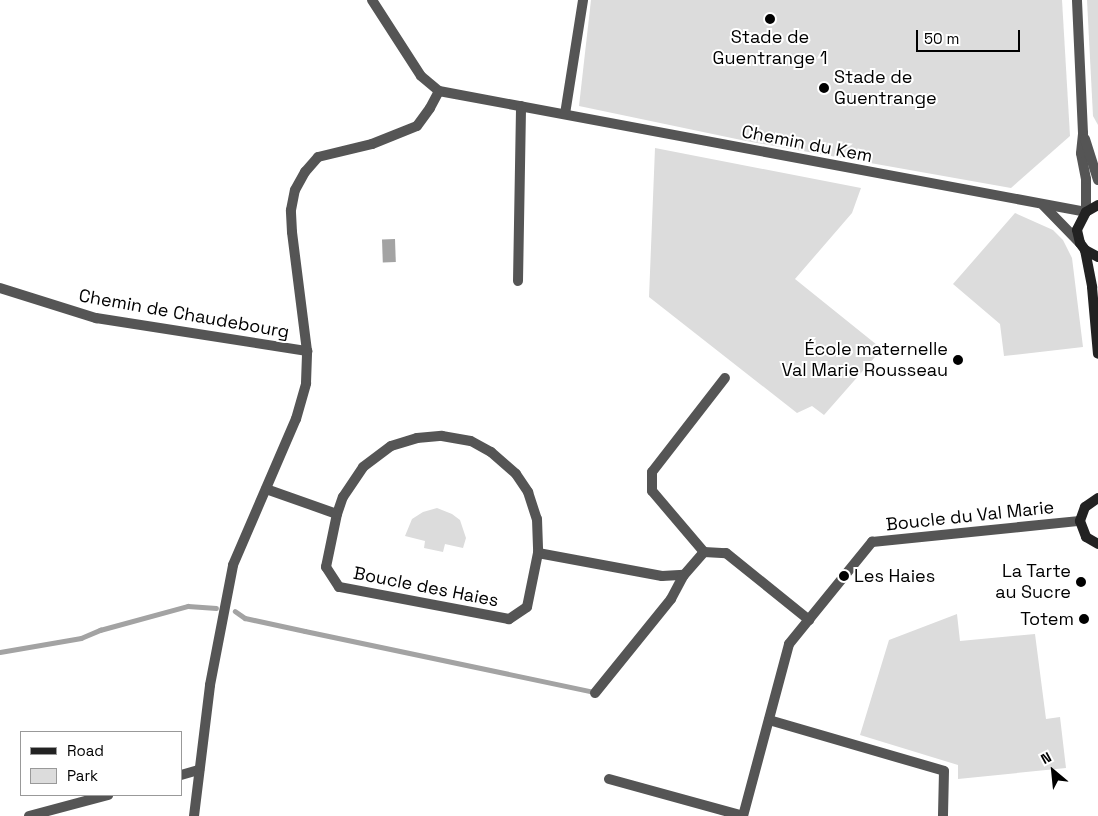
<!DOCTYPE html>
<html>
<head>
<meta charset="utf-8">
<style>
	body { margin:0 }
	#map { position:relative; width:1098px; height:816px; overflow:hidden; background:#fff; font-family:"Space Grotesk",sans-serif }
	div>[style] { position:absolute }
	.green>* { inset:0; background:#dcdcdc }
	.water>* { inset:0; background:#a3a3a3; transform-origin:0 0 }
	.stream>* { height:4.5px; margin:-2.25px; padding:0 2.25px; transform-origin:2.25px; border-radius:2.25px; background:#a3a3a3 }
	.street>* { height:10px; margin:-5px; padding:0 5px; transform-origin:5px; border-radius:5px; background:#555 }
	.secondary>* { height:10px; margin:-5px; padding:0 5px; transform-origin:5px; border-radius:5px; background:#222 }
	.dots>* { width:14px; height:14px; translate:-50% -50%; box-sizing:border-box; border:2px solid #fff; border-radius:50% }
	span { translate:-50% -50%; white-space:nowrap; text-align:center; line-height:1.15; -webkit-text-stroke:4px #fff; paint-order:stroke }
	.poi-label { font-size:18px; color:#000 }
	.left { translate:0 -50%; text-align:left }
	.right { translate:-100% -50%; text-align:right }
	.street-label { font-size:18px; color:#000 }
	.legend { position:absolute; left:20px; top:731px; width:162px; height:65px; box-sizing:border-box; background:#fff; border:1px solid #999; margin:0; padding:6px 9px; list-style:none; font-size:15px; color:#000 }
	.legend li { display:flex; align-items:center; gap:10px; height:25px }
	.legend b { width:25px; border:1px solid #999 }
	.north { position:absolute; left:1028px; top:746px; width:50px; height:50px; -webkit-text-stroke:4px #fff; paint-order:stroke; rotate:332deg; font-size:14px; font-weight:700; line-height:20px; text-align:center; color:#000 }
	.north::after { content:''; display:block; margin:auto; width:18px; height:22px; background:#000; clip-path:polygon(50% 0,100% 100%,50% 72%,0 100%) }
	.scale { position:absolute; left:916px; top:30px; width:104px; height:22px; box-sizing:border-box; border:2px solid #000; border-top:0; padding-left:6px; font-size:15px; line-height:18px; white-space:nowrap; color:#000; -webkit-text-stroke:4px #fff; paint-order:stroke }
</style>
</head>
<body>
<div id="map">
	<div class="green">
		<div style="clip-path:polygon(591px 0,1062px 0,1070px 136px,1011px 188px,746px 141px,579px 106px)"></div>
		<div style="clip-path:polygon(1087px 0,1098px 0,1098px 125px,1093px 116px)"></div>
		<div style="clip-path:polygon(655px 148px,861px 188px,852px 213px,795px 279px,882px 349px,824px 415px,812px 406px,797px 413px,649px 297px)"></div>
		<div style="clip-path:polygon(1015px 213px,1053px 230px,1063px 240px,1072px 258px,1083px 347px,1004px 356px,1000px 324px,953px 284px)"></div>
		<div style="clip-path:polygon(437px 508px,452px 514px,460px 520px,466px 538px,463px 548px,445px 544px,443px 552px,424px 548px,425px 541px,405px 536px,412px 519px,423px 512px)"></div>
		<div style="clip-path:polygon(957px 614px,960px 641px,1035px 634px,1046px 719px,1060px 717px,1066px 768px,958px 779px,958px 765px,860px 735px,889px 640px)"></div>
	</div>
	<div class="water">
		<div style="left:395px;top:239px;width:23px;height:13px;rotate:88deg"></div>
	</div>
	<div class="stream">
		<div style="left:235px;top:611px;width:12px;rotate:35deg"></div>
		<div style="left:245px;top:618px;width:61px;rotate:12.2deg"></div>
		<div style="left:305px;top:631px;width:291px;rotate:11.9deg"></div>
		<div style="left:0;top:652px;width:82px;rotate:-9.8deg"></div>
		<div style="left:81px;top:638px;width:21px;rotate:-23deg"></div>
		<div style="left:100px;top:630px;width:91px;rotate:-15.3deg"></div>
		<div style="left:188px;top:606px;width:28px;rotate:4deg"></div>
	</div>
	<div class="street">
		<div style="left:372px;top:0;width:90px;rotate:57.2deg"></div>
		<div style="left:421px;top:76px;width:23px;rotate:40deg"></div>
		<div style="left:439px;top:91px;width:658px;rotate:10.59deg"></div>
		<div style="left:1086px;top:212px;width:33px;rotate:-90deg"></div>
		<div style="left:1086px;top:179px;width:26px;rotate:-101deg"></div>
		<div style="left:1081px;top:153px;width:20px;rotate:-84deg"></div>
		<div style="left:1083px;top:133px;width:133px;rotate:-92.6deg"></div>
		<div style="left:565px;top:114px;width:115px;rotate:-81deg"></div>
		<div style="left:1085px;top:139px;width:43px;rotate:72.4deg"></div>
		<div style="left:1043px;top:205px;width:53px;rotate:45.8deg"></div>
		<div style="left:518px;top:281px;width:175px;rotate:-89deg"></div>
		<div style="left:0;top:288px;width:101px;rotate:17.4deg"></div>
		<div style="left:96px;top:318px;width:214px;rotate:8.9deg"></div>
		<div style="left:442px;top:436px;width:29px;rotate:10deg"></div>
		<div style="left:471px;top:441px;width:23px;rotate:29deg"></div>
		<div style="left:491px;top:452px;width:33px;rotate:41deg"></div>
		<div style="left:516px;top:474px;width:22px;rotate:56deg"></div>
		<div style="left:528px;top:492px;width:28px;rotate:72deg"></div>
		<div style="left:537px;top:519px;width:34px;rotate:88deg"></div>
		<div style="left:538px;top:553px;width:55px;rotate:101.5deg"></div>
		<div style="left:527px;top:607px;width:22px;rotate:146deg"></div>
		<div style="left:509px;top:619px;width:173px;rotate:-169.3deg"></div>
		<div style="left:339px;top:587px;width:24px;rotate:-123deg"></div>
		<div style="left:326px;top:567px;width:54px;rotate:-78.3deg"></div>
		<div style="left:337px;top:514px;width:18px;rotate:-71deg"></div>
		<div style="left:343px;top:497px;width:36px;rotate:-56deg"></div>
		<div style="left:363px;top:467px;width:35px;rotate:-37deg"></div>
		<div style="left:391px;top:446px;width:27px;rotate:-17deg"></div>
		<div style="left:417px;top:438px;width:25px;rotate:-5deg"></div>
		<div style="left:266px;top:489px;width:75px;rotate:19.4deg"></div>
		<div style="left:704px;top:552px;width:80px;rotate:-130.4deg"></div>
		<div style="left:652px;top:491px;width:19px;rotate:-90deg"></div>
		<div style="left:652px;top:472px;width:119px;rotate:-52.2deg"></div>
		<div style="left:538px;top:553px;width:126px;rotate:10.5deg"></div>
		<div style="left:662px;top:576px;width:22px;rotate:-3deg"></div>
		<div style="left:684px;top:575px;width:30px;rotate:-49deg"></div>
		<div style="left:704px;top:552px;width:22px;rotate:3deg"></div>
		<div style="left:726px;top:553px;width:107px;rotate:38.9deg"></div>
		<div style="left:595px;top:693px;width:121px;rotate:-51deg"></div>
		<div style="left:671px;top:599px;width:27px;rotate:-62deg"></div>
		<div style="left:769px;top:720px;width:182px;rotate:16.2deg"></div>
		<div style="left:944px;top:771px;width:45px;rotate:91.3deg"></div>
		<div style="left:181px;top:775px;width:19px;rotate:-16deg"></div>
		<div style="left:609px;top:779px;width:139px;rotate:15.4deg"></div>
		<div style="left:29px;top:816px;width:82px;rotate:-14.9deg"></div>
		<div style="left:194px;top:816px;width:132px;rotate:-83deg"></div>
		<div style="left:210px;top:685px;width:122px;rotate:-79.1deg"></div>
		<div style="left:233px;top:565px;width:159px;rotate:-66.7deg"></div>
		<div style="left:296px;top:419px;width:37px;rotate:-74deg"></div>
		<div style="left:306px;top:383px;width:32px;rotate:-88deg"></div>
		<div style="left:307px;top:351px;width:120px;rotate:-97.2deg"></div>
		<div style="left:292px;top:232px;width:22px;rotate:-93deg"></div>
		<div style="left:291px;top:210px;width:20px;rotate:-79deg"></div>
		<div style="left:295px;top:190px;width:21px;rotate:-61deg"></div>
		<div style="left:305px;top:172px;width:20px;rotate:-49deg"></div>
		<div style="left:318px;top:157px;width:56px;rotate:-13.5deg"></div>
		<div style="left:372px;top:144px;width:48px;rotate:-21.8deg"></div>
		<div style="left:417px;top:126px;width:22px;rotate:-54deg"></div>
		<div style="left:430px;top:108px;width:19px;rotate:-62deg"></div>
		<div style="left:743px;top:816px;width:178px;rotate:-75deg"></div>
		<div style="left:789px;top:644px;width:132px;rotate:-50.9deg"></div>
		<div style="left:872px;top:542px;width:209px;rotate:-5.8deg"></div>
	</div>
	<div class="secondary">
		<div style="left:1098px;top:205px;width:14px;rotate:150deg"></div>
		<div style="left:1086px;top:212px;width:20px;rotate:117deg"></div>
		<div style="left:1077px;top:230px;width:13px;rotate:77deg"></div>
		<div style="left:1080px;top:243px;width:9px;rotate:54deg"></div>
		<div style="left:1085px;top:250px;width:15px;rotate:28deg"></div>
		<div style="left:1085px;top:250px;width:38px;rotate:79deg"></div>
		<div style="left:1092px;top:287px;width:67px;rotate:84.9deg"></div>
		<div style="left:1098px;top:498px;width:16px;rotate:145deg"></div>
		<div style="left:1085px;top:507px;width:15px;rotate:110deg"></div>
		<div style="left:1080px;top:521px;width:17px;rotate:69deg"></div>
		<div style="left:1086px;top:537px;width:14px;rotate:30deg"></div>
	</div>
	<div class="dots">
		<div style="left:770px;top:19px;background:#000"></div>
		<div style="left:824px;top:88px;background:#000"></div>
		<div style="left:958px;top:360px;background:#000"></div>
		<div style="left:844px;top:576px;background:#000"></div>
		<div style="left:1081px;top:582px;background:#000"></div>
		<div style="left:1084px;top:619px;background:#000"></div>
	</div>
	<div class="poi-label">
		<span style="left:770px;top:48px">Stade de<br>Guentrange 1</span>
		<span class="left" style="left:834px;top:88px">Stade de<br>Guentrange</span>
		<span class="right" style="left:948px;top:360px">École maternelle<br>Val Marie Rousseau</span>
		<span class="right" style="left:1071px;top:582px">La Tarte<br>au Sucre</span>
		<span class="left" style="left:854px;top:576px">Les Haies</span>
		<span class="right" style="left:1074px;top:619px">Totem</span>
	</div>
	<div class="street-label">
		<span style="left:807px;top:144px;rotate:11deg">Chemin du Kem</span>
		<span style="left:184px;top:314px;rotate:10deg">Chemin de Chaudebourg</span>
		<span style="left:970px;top:516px;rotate:-6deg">Boucle du Val Marie</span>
		<span style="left:426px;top:587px;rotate:11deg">Boucle des Haies</span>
	</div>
	<ul class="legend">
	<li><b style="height:6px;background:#222"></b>Road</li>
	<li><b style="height:14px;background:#dcdcdc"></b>Park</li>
	</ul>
	<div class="north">N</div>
	<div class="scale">50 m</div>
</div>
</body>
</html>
